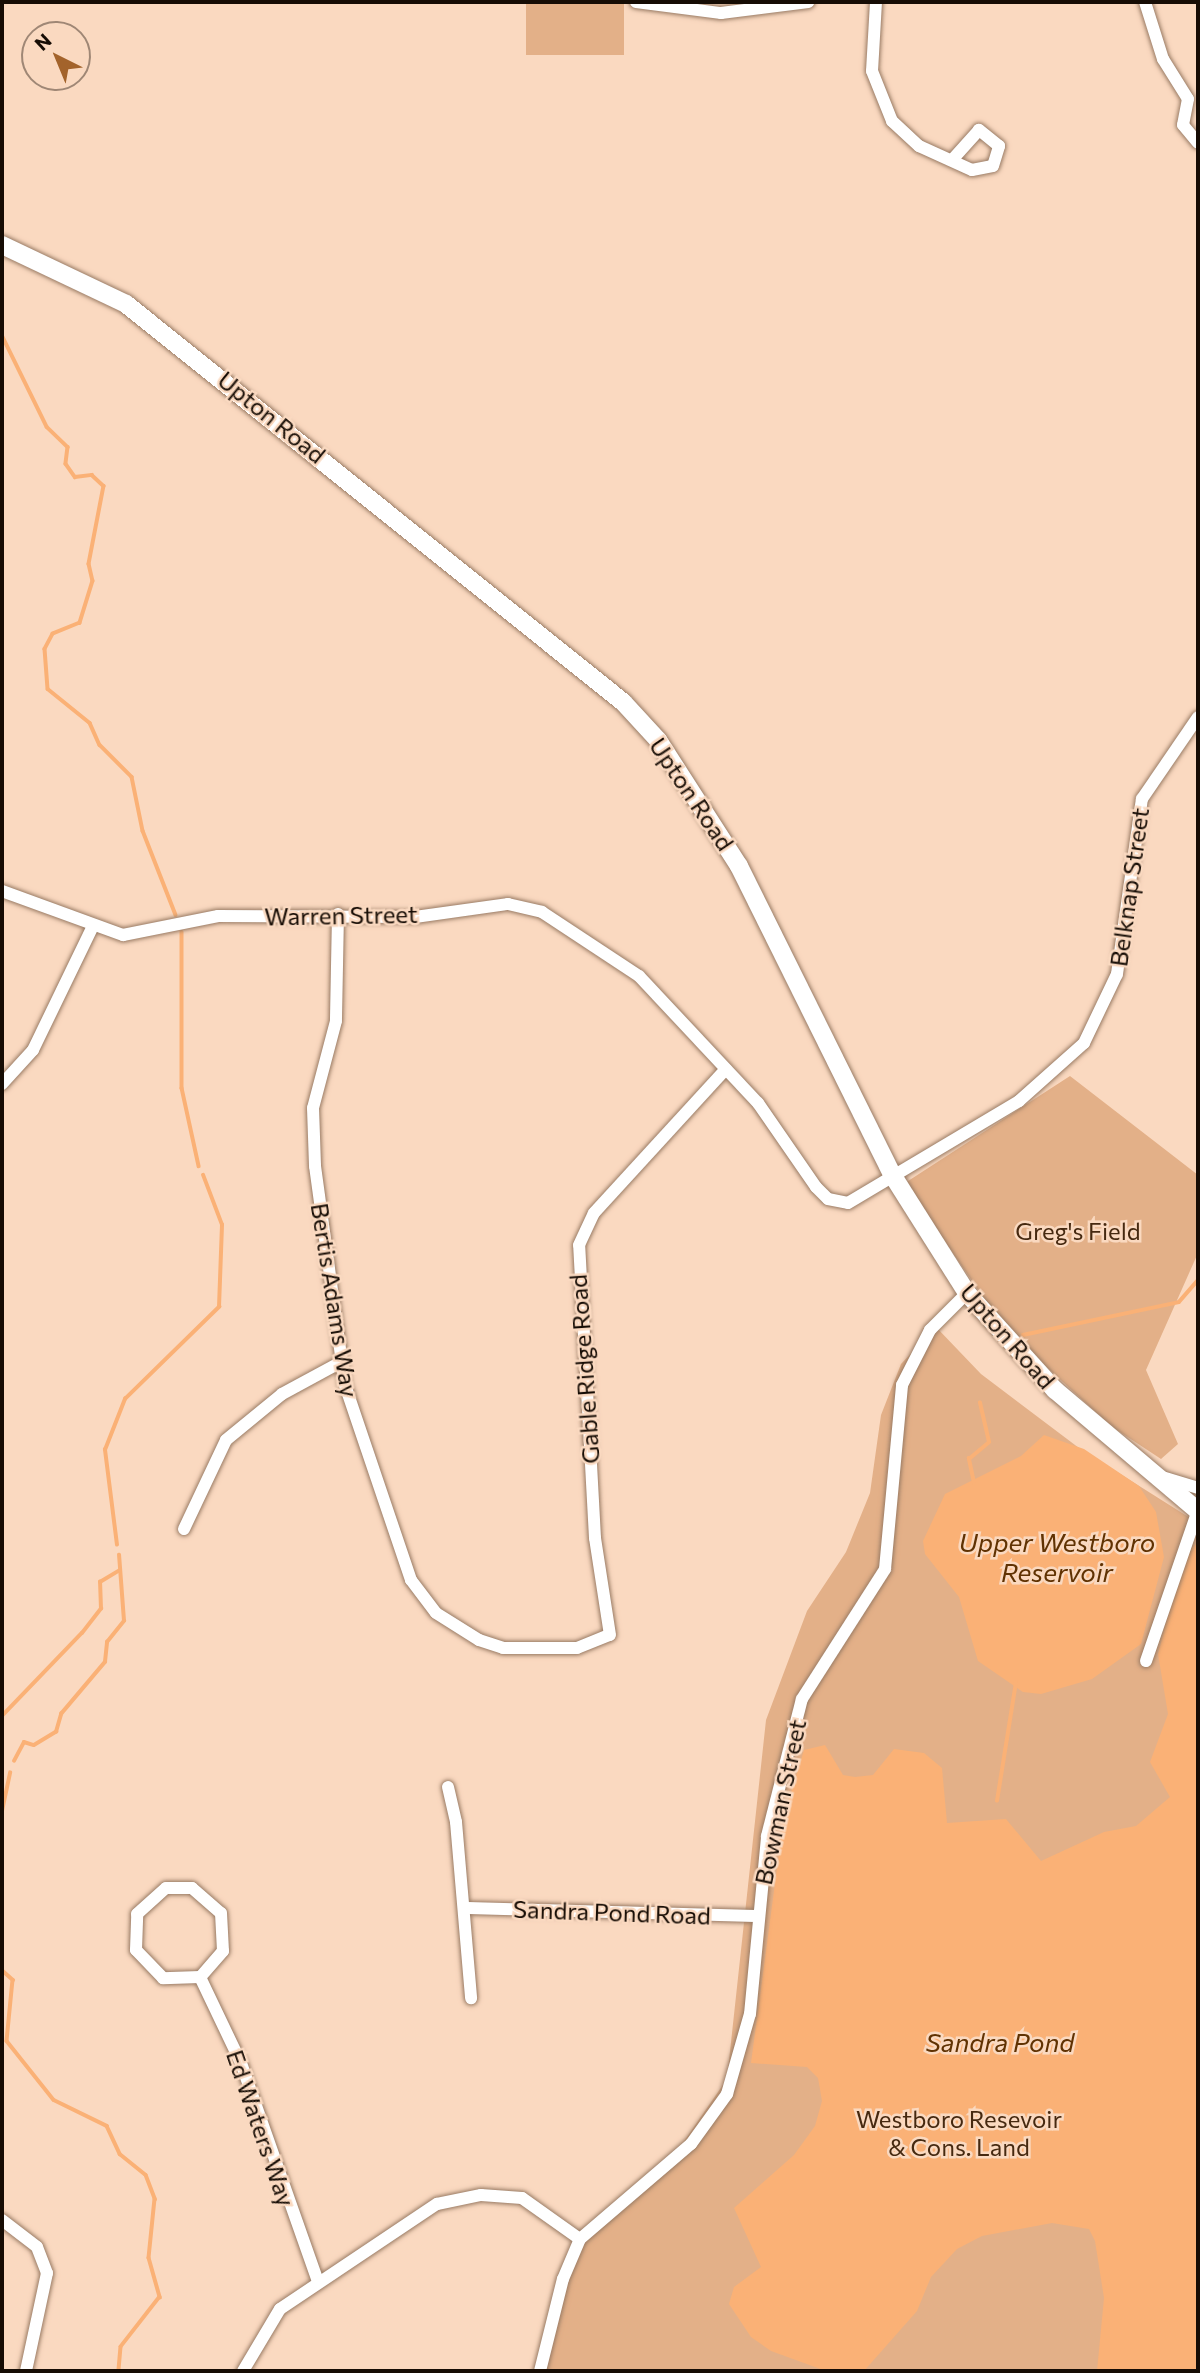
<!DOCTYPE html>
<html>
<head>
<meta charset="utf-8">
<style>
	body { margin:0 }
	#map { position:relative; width:1200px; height:2373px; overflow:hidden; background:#fad9c0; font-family:Commissioner,sans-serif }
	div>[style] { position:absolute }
	.green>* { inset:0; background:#e3b088; transform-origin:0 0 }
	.water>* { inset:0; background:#fab176 }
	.stream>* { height:3.5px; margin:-1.75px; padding:0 1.75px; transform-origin:1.75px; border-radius:1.75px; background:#fab176 }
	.roads { filter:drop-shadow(0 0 2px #997b64) drop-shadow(0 0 2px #997b64) }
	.minor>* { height:12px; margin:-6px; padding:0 6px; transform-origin:6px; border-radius:6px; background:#fff }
	.secondary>* { height:18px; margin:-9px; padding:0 9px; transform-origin:9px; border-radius:9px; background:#fff }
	span { translate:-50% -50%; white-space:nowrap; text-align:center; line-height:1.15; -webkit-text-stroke:5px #fad9c0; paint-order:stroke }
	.street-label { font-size:24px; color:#160c04 }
	.park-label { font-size:24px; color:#462910 }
	.water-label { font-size:26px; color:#603202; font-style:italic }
	.frame { position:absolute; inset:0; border:4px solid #160c04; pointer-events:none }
	.north { position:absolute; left:21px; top:21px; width:70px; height:70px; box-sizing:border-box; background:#fad9c0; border:2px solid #9f8775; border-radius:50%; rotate:317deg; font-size:19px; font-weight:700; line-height:28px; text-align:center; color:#160c04 }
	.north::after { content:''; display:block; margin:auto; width:24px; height:32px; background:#a3632b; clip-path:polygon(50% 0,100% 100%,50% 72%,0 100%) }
</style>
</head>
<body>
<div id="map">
	<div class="green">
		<div style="left:526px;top:2px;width:98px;height:53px"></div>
		<div style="clip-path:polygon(1070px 1076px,1198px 1175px,1198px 1253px,1146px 1370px,1178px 1444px,1161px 1459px,1111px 1426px,1005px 1329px,905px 1183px)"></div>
		<div style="clip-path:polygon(936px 1327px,981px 1374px,1079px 1448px,1198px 1523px,1198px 2371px,537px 2371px,571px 2252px,660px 2176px,727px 2079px,766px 1720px,807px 1611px,846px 1552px,870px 1493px,881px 1415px,901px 1364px)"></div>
	</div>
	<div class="water">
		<div style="clip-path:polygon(1044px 1435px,1084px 1449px,1139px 1486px,1156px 1512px,1164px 1557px,1141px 1644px,1092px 1679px,1041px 1694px,1023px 1692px,978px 1661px,959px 1597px,925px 1554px,923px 1541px,945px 1494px,1021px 1456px)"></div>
		<div style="clip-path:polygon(1198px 1543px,1198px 2371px,1097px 2371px,1104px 2298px,1095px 2241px,1089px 2229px,1052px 2223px,982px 2236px,957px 2249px,931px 2277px,917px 2311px,864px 2371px,826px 2371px,771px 2351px,751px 2337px,729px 2304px,734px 2287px,761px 2267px,734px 2208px,794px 2155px,815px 2126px,822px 2101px,818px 2078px,807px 2067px,751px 2063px,784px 1816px,804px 1750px,825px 1745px,843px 1775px,855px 1777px,873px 1775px,894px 1749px,924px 1753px,942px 1768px,947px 1823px,1006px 1819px,1041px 1861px,1104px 1832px,1136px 1826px,1170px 1797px,1150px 1762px,1168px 1714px,1158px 1654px,1184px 1554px)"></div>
	</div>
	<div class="stream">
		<div style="left:2px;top:335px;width:102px;rotate:63.9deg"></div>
		<div style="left:47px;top:427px;width:29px;rotate:44deg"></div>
		<div style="left:68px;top:447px;width:17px;rotate:97deg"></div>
		<div style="left:66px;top:464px;width:16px;rotate:55deg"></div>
		<div style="left:75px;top:477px;width:17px;rotate:-7deg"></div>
		<div style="left:92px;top:475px;width:16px;rotate:43deg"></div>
		<div style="left:104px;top:486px;width:79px;rotate:100.9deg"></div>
		<div style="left:89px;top:564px;width:17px;rotate:77deg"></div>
		<div style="left:93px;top:581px;width:44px;rotate:107.2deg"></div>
		<div style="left:80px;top:623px;width:29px;rotate:158deg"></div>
		<div style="left:53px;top:634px;width:17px;rotate:118deg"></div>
		<div style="left:45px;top:649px;width:40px;rotate:85.7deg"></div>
		<div style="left:48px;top:689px;width:54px;rotate:39deg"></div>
		<div style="left:90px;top:723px;width:24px;rotate:66deg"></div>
		<div style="left:100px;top:745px;width:45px;rotate:45deg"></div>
		<div style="left:132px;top:777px;width:55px;rotate:78.5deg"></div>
		<div style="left:143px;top:831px;width:90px;rotate:68.6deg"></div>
		<div style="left:182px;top:932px;width:156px;rotate:90deg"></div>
		<div style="left:182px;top:1088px;width:80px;rotate:77.7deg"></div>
		<div style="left:1023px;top:1335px;width:159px;rotate:-11.9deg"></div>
		<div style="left:1179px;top:1302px;width:29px;rotate:-49deg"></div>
		<div style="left:974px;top:1483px;width:25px;rotate:-102deg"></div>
		<div style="left:969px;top:1459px;width:26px;rotate:-40deg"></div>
		<div style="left:989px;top:1442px;width:40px;rotate:-103deg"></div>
		<div style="left:117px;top:1545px;width:96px;rotate:-97.2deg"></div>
		<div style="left:105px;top:1450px;width:55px;rotate:-68.6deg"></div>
		<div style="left:125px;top:1399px;width:132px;rotate:-44.4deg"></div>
		<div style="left:219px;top:1307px;width:82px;rotate:-87.9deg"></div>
		<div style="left:222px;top:1225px;width:53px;rotate:-110.8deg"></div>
		<div style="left:2px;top:1716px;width:115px;rotate:-46.1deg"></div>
		<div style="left:82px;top:1633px;width:31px;rotate:-52deg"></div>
		<div style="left:101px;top:1609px;width:27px;rotate:-92deg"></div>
		<div style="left:100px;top:1582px;width:23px;rotate:-31deg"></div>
		<div style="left:14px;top:1761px;width:21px;rotate:-62deg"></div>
		<div style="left:24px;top:1742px;width:10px;rotate:17deg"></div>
		<div style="left:34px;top:1745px;width:26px;rotate:-31deg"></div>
		<div style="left:56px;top:1732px;width:19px;rotate:-74deg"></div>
		<div style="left:61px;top:1714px;width:68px;rotate:-49.8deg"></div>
		<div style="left:105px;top:1662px;width:20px;rotate:-84deg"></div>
		<div style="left:107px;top:1642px;width:27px;rotate:-51deg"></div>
		<div style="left:124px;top:1621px;width:66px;rotate:-94.3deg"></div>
		<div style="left:997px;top:1801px;width:120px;rotate:-80.9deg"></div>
		<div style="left:2px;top:1811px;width:39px;rotate:-78deg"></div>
		<div style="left:2px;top:1943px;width:16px;rotate:90deg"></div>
		<div style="left:2px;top:1970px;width:15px;rotate:42deg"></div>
		<div style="left:13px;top:1980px;width:61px;rotate:95.6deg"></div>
		<div style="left:7px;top:2041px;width:75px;rotate:51.5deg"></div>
		<div style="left:54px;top:2100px;width:59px;rotate:26.1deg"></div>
		<div style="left:107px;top:2126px;width:31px;rotate:65deg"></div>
		<div style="left:120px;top:2154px;width:33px;rotate:39deg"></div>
		<div style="left:146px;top:2175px;width:26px;rotate:69deg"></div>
		<div style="left:155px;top:2199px;width:59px;rotate:95.8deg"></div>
		<div style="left:149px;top:2258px;width:41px;rotate:74.2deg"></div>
		<div style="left:160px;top:2297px;width:63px;rotate:128deg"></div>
		<div style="left:121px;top:2347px;width:24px;rotate:95deg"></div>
	</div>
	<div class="roads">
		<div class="minor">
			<div style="left:636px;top:2px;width:86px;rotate:7.4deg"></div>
			<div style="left:721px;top:13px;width:88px;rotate:-7.2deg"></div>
			<div style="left:876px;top:2px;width:69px;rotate:93.3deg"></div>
			<div style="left:872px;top:71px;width:54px;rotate:68.2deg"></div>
			<div style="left:892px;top:121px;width:37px;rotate:43deg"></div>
			<div style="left:919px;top:146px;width:58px;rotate:24.4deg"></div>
			<div style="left:972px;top:170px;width:21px;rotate:-11deg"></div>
			<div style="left:993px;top:166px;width:21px;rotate:-73deg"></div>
			<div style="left:999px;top:146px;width:26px;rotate:-141deg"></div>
			<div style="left:979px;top:130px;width:40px;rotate:132deg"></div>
			<div style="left:1145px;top:2px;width:60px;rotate:72.5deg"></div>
			<div style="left:1163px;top:59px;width:47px;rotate:58deg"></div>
			<div style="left:1188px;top:99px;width:26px;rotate:101deg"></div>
			<div style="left:1183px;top:125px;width:23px;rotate:50deg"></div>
			<div style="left:2px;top:891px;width:129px;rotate:20deg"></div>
			<div style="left:123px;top:935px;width:97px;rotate:-11.3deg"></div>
			<div style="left:218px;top:916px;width:197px;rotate:0.3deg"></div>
			<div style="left:415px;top:917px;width:94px;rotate:-8deg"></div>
			<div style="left:508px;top:904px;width:35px;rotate:13deg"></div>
			<div style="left:542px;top:912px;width:116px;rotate:33.4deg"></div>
			<div style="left:639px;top:976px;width:174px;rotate:46.9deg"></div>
			<div style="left:758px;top:1103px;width:102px;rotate:55.4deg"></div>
			<div style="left:816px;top:1187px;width:17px;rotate:45deg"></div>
			<div style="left:828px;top:1199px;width:20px;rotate:11deg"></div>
			<div style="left:848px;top:1203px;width:199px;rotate:-30.8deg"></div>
			<div style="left:1019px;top:1101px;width:87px;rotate:-41.7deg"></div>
			<div style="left:1084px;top:1043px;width:76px;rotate:-64.4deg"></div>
			<div style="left:1117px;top:974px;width:177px;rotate:-81.9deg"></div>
			<div style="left:1142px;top:799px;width:99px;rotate:-55.7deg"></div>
			<div style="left:338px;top:914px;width:107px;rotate:91.1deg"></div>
			<div style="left:336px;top:1021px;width:90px;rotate:104.8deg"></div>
			<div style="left:313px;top:1108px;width:58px;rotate:88deg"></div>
			<div style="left:315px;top:1166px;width:221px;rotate:82.2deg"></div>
			<div style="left:345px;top:1385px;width:206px;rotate:71.3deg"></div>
			<div style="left:411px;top:1580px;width:41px;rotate:52.9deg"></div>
			<div style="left:436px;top:1613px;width:51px;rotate:32.1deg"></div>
			<div style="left:479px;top:1640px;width:25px;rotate:18deg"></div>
			<div style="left:503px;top:1648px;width:74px"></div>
			<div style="left:577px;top:1648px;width:35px;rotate:-22deg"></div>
			<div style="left:610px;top:1635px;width:98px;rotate:-98.8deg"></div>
			<div style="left:595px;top:1538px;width:293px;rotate:-93.1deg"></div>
			<div style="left:579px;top:1245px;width:35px;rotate:-65deg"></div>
			<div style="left:594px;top:1213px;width:195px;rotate:-47.5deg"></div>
			<div style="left:2px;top:1084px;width:46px;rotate:-47.6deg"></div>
			<div style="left:33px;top:1050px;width:136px;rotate:-64.2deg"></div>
			<div style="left:1162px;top:1477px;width:38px;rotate:17deg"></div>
			<div style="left:184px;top:1529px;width:98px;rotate:-64.7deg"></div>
			<div style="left:226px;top:1440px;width:72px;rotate:-39.4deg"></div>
			<div style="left:282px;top:1394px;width:67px;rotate:-28.5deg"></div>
			<div style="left:1146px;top:1661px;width:160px;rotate:-71deg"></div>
			<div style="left:448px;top:1787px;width:36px;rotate:77deg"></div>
			<div style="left:456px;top:1822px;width:177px;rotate:85.1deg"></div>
			<div style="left:465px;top:1908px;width:293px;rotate:1.6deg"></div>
			<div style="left:200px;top:1977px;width:37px;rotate:178deg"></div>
			<div style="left:163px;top:1978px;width:39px;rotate:-134deg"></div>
			<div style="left:136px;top:1950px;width:36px;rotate:-88deg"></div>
			<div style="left:137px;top:1914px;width:39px;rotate:-42deg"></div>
			<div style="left:166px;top:1888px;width:26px"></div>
			<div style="left:192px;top:1888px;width:38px;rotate:41deg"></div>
			<div style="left:221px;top:1913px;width:38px;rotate:87deg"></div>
			<div style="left:223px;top:1951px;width:35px;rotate:131deg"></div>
			<div style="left:200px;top:1977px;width:95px;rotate:64.5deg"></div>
			<div style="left:241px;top:2063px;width:232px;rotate:70.6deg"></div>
			<div style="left:2px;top:2220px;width:44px;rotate:37.6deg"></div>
			<div style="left:37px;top:2247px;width:28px;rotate:69deg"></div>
			<div style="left:47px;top:2273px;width:100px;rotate:102.1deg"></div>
			<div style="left:243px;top:2371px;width:72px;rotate:-59.2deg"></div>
			<div style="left:280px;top:2309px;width:189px;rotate:-33.8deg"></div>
			<div style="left:437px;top:2204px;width:45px;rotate:-11.6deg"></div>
			<div style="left:481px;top:2195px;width:41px;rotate:4.2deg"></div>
			<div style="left:522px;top:2198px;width:71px;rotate:35.3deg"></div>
			<div style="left:540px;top:2371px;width:95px;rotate:-76deg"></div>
			<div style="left:563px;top:2279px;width:43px;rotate:-67deg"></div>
			<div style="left:580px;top:2239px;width:146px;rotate:-40.6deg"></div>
			<div style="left:691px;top:2144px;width:62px;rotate:-54.2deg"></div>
			<div style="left:727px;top:2094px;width:83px;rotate:-74deg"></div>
			<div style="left:750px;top:2014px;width:179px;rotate:-84.5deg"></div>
			<div style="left:767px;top:1836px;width:141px;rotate:-75.7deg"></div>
			<div style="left:802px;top:1699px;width:154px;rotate:-57.4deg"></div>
			<div style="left:885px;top:1569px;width:185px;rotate:-84.7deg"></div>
			<div style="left:902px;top:1385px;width:62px;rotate:-63deg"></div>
			<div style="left:930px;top:1330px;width:52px;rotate:-45deg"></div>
		</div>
		<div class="secondary">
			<div style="left:2px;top:245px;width:137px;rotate:25.4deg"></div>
			<div style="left:126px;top:304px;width:637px;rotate:38.69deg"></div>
			<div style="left:623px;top:702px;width:52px;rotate:47.4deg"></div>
			<div style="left:658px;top:740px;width:150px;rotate:57.3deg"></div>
			<div style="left:739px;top:866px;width:346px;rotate:63.6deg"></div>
			<div style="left:893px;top:1176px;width:138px;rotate:57.7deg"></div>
			<div style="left:967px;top:1293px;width:131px;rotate:47.8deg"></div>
			<div style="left:1055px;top:1390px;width:187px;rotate:40.2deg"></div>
		</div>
	</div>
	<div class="street-label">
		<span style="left:272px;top:417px;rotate:39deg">Upton Road</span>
		<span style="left:692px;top:794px;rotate:56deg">Upton Road</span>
		<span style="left:1129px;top:887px;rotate:-82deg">Belknap Street</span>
		<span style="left:341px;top:915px;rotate:-1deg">Warren Street</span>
		<span style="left:335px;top:1300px;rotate:81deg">Bertis Adams Way</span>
		<span style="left:1008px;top:1336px;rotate:49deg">Upton Road</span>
		<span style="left:584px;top:1369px;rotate:-94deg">Gable Ridge Road</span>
		<span style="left:780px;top:1802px;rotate:-78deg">Bowman Street</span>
		<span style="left:612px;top:1912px;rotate:2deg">Sandra Pond Road</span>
		<span style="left:261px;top:2128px;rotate:71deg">Ed Waters Way</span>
	</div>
	<div class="park-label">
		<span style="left:1078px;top:1231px">Greg's Field</span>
		<span style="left:959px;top:2133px">Westboro Resevoir<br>&amp; Cons. Land</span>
	</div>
	<div class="water-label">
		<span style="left:1057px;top:1557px">Upper Westboro<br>Reservoir</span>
		<span style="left:1000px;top:2042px">Sandra Pond</span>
	</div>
	<div class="frame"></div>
	<div class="north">N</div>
</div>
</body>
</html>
